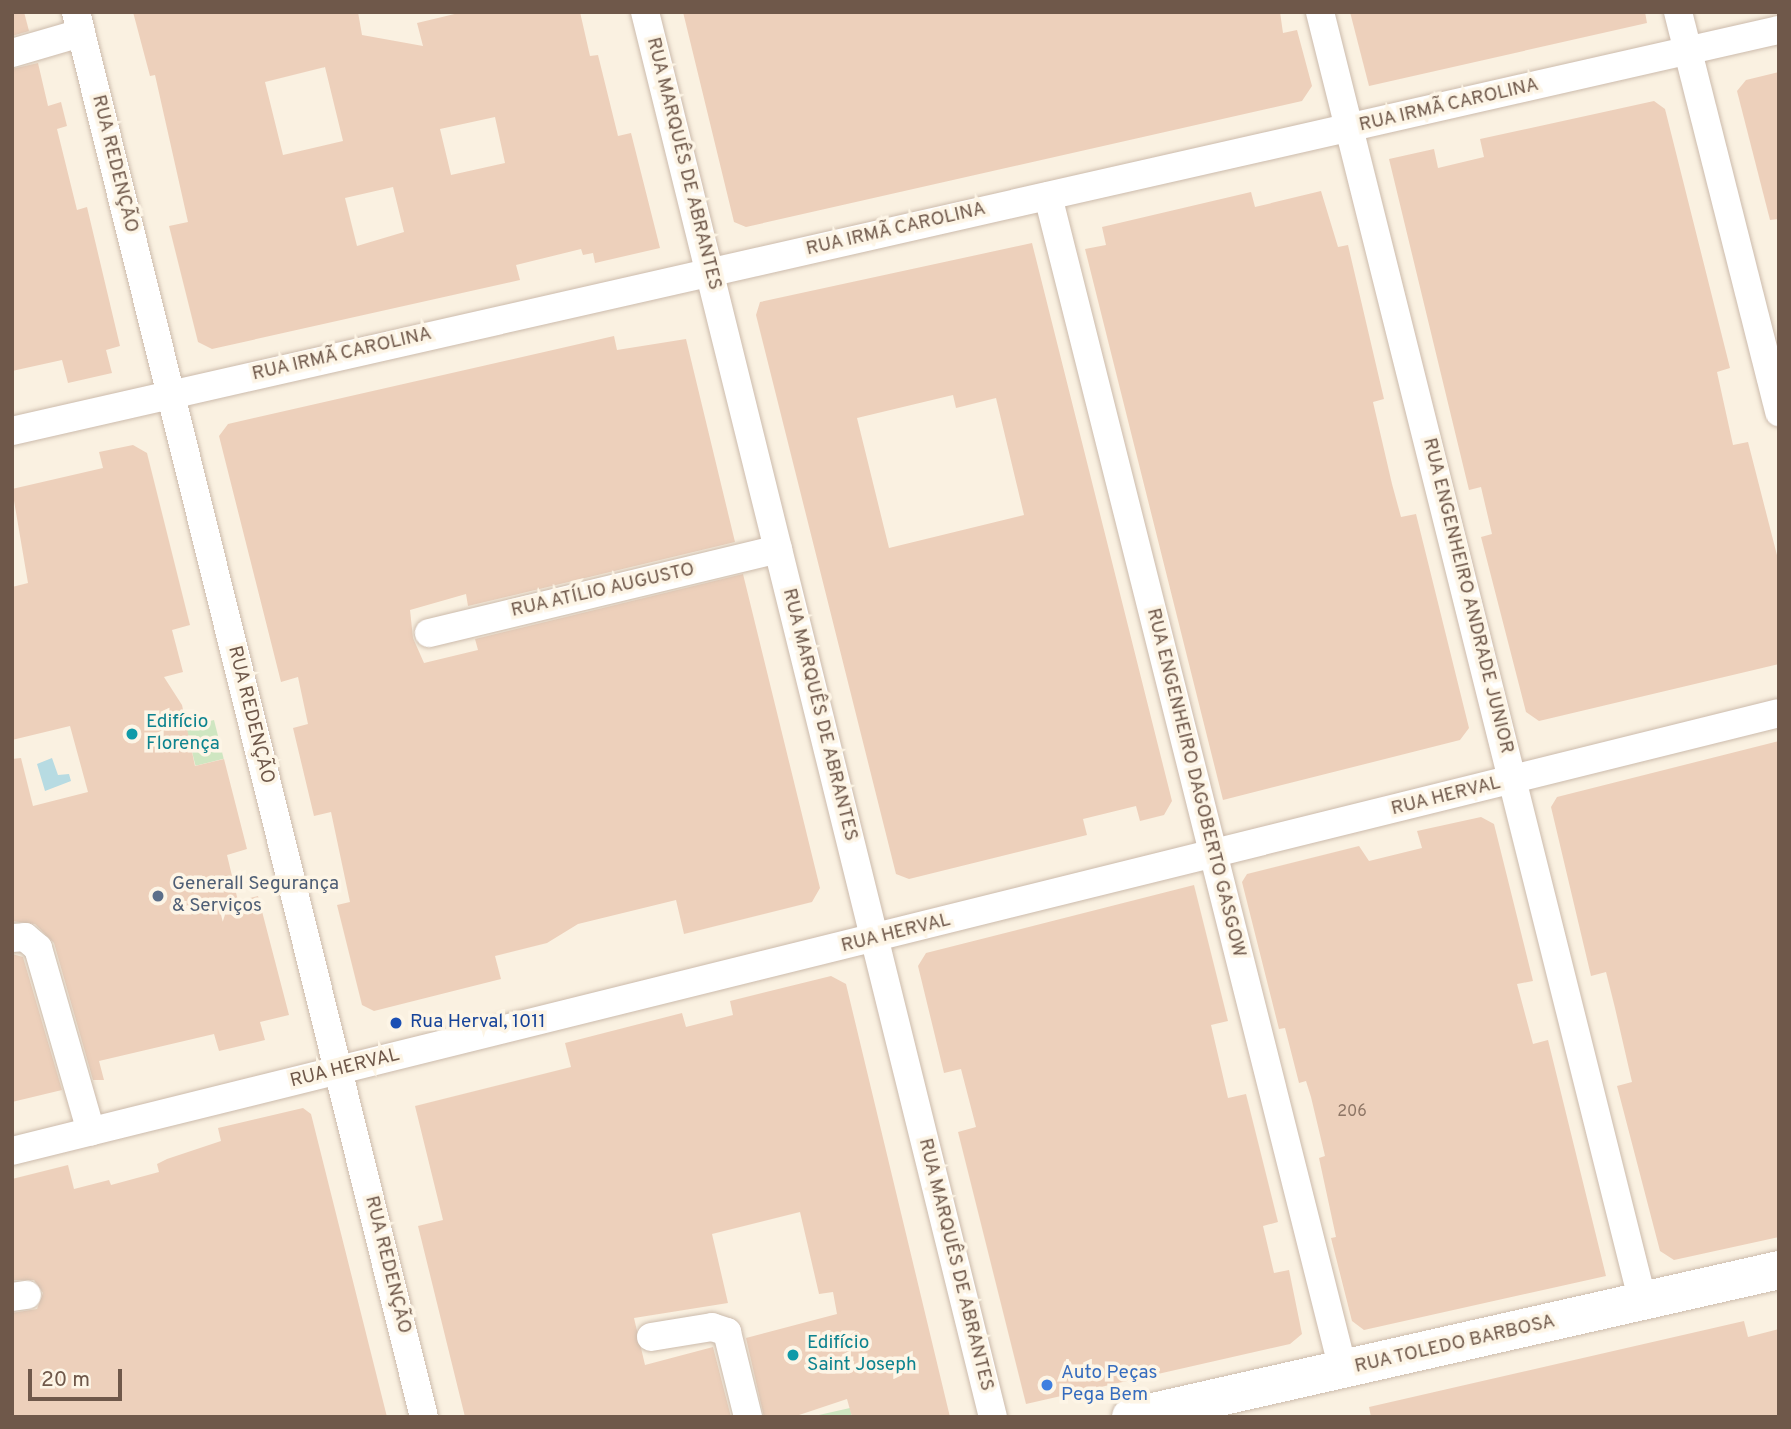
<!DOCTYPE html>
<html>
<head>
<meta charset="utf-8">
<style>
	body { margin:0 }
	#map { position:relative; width:1791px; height:1429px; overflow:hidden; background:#faf1e1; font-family:Overpass,sans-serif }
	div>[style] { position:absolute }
	.green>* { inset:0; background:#cfe6c1; transform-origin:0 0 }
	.water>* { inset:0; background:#b7dbe2 }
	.building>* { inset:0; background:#edd0bb }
	.roads { filter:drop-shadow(0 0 2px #ccbbac) drop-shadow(0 0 2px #ccbbac) }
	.street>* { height:28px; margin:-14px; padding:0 14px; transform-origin:14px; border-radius:14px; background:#fff }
	.secondary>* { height:38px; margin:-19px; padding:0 19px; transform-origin:19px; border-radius:19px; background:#fff }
	.dots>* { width:19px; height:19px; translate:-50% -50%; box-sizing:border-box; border:4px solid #fdf5e6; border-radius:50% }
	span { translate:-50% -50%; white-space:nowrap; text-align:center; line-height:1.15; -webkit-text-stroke:7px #fdf5e6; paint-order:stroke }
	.number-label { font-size:16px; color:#8e7666 }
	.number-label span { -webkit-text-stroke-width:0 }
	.street-label { font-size:19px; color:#6f584a }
	.culture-label { font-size:19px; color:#0d838f }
	.left { translate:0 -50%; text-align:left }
	.service-label { font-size:19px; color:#4e5e75 }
	.transit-label { font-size:19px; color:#164399 }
	.shop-label { font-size:19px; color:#366cbe }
	.frame { position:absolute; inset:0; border:14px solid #6f584a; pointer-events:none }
	.scale { position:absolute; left:28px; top:1369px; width:94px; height:32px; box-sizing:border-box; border:4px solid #6f584a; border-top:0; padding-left:9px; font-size:21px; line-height:24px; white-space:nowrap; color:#6f584a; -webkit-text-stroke:5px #fdf5e6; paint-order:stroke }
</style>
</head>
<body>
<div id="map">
	<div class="green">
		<div style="left:214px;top:720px;width:40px;height:29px;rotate:76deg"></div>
		<div style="clip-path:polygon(850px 1408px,852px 1417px,810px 1417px)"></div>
	</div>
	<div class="water">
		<div style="clip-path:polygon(52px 758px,58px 775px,69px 774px,71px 781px,45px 791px,37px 764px)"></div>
	</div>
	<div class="building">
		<div style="clip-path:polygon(12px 12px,24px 12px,29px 31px,12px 36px)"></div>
		<div style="clip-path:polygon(evenodd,133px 12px,358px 12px,362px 35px,423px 46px,417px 23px,463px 12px,580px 12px,590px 56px,598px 55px,618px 136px,631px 133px,660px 248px,595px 263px,593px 253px,583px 255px,581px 249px,516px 265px,520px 280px,212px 349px,198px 342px,169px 226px,188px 222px,155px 75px,150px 76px,133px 12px,325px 67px,343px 141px,283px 155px,265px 82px,325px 67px,133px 12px,495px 117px,505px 163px,451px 175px,440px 129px,495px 117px,133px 12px,393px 187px,404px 232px,357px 246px,345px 198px,393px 187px)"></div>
		<div style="clip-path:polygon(683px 12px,1280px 12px,1283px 33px,1297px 30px,1312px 86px,1302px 101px,746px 227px,734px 222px)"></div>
		<div style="clip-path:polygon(1350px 12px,1645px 12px,1647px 23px,1369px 86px)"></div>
		<div style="clip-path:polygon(38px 63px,48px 106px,61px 102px,67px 126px,57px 129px,77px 210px,87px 207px,120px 346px,106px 350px,112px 373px,68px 383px,62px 360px,12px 371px,12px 69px)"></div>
		<div style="clip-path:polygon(1779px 72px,1779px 219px,1770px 220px,1737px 91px,1746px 80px)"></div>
		<div style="clip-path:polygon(1654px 101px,1665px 109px,1730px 368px,1717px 372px,1733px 445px,1748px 442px,1779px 563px,1779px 664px,1539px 721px,1526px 712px,1481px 537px,1492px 534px,1481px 487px,1469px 490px,1389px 159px,1434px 149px,1438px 168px,1484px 157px,1480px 139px)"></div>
		<div style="clip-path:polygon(1321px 191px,1338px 247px,1348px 245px,1384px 399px,1373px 402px,1392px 484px,1401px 517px,1416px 514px,1469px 728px,1460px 740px,1223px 800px,1085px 249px,1106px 245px,1102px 227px,1251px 192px,1255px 207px)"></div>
		<div style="clip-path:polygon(evenodd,1032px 243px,1172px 801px,1164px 815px,1140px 821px,1136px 806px,1083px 819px,1087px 835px,909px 879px,896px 874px,756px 315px,760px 302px,1032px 243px,953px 395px,956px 408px,996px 398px,1024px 515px,889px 548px,857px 418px,953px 395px)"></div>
		<div style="clip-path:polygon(614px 336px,617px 350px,686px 339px,735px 542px,468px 606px,466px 594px,410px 610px,413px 638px,424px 663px,478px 650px,475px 639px,743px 574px,820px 888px,812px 902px,684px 934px,676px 900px,578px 924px,547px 943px,495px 956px,501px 979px,374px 1011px,362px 1005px,337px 905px,350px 902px,331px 812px,314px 816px,293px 728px,308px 724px,298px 677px,281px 682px,219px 436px,228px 424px)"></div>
		<div style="clip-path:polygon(133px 445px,147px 453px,190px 625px,172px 630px,183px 672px,164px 677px,182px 705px,195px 766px,224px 759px,247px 849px,227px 855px,238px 901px,258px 896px,289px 1015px,260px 1022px,265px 1040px,219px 1051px,214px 1034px,99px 1061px,104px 1080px,93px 1080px,54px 943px,35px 924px,12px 921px,12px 759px,21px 758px,33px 806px,88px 792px,70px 726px,12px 740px,12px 587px,28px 583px,12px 489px,103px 468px,99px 452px)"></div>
		<div style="clip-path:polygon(1779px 741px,1779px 1237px,1674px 1260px,1660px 1251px,1617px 1086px,1632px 1082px,1615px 1008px,1606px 972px,1591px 976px,1551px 807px,1557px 797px)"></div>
		<div style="clip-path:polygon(1481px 817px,1494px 824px,1533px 981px,1517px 984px,1533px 1044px,1548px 1040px,1606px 1276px,1364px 1330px,1352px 1321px,1331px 1238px,1336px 1237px,1319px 1158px,1325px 1156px,1311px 1097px,1306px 1081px,1299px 1083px,1285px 1028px,1279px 1029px,1242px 882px,1247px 874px,1359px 846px,1369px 861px,1422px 848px,1417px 831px)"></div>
		<div style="clip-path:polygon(1194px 885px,1228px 1021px,1211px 1025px,1228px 1098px,1246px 1094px,1278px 1222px,1263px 1226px,1274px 1273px,1289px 1270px,1302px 1334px,1290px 1344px,1026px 1404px,958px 1132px,976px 1127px,961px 1069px,944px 1073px,918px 966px,926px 953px)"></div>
		<div style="clip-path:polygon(12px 954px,23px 957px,62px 1090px,12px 1102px)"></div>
		<div style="clip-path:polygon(831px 976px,846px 984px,950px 1417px,852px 1417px,847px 1399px,793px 1417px,764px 1417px,746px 1338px,837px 1314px,833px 1292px,819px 1294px,800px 1212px,712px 1234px,728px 1303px,634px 1318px,645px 1365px,713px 1347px,731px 1417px,465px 1417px,418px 1226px,443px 1220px,415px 1106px,571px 1067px,565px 1043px,682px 1013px,686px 1027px,733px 1015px,730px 1001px)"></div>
		<div style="clip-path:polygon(303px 1108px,311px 1114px,387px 1417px,12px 1417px,12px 1313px,37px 1309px,43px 1293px,34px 1280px,12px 1280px,12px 1179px,68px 1165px,74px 1189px,109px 1180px,111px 1185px,159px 1172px,157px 1164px,167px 1159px,221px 1141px,218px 1128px)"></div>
		<div style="clip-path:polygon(1744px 1321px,1748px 1337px,1779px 1329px,1779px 1417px,1371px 1417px,1369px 1407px)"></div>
	</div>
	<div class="roads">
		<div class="street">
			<div style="left:76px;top:12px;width:1447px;rotate:76.09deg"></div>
			<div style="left:645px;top:12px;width:1447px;rotate:76.09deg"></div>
			<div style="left:1320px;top:12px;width:1331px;rotate:75.95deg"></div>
			<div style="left:1678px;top:12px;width:413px;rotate:75.8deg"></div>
			<div style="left:12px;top:53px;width:72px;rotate:-16.2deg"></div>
			<div style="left:1048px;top:196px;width:1210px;rotate:75.89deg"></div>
			<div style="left:12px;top:431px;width:1812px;rotate:-12.79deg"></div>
			<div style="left:429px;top:633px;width:359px;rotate:-13.5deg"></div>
			<div style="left:12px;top:938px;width:13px;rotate:-4deg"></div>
			<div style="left:25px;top:937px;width:17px;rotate:40deg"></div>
			<div style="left:38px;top:948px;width:191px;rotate:73.9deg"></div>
			<div style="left:12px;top:1151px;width:1820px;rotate:-13.92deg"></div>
			<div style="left:12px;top:1297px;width:15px;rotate:-8deg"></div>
			<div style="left:651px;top:1337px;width:62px;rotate:-9.3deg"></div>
			<div style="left:712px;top:1327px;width:16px;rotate:18deg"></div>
			<div style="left:727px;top:1332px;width:88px;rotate:76.1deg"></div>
		</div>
		<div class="secondary">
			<div style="left:1131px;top:1417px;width:664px;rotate:-12.78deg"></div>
		</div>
	</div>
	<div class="dots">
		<div style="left:132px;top:734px;background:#0f9aa8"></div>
		<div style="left:158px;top:896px;background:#5c6f8a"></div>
		<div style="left:396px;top:1023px;background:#1a4fb4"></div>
		<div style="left:793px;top:1355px;background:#0f9aa8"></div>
		<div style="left:1047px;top:1385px;background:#3f7fe0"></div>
	</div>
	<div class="number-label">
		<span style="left:1352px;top:1112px">206</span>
	</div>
	<div class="street-label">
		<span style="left:1449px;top:106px;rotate:-13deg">RUA IRMÃ CAROLINA</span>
		<span style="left:114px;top:164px;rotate:76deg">RUA REDENÇÃO</span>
		<span style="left:683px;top:164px;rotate:76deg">RUA MARQUÊS DE ABRANTES</span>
		<span style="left:896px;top:230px;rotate:-13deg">RUA IRMÃ CAROLINA</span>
		<span style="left:342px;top:355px;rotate:-13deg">RUA IRMÃ CAROLINA</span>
		<span style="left:603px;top:591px;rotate:-13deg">RUA ATÍLIO AUGUSTO</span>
		<span style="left:1467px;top:596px;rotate:76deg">RUA ENGENHEIRO ANDRADE JUNIOR</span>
		<span style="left:250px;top:715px;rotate:76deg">RUA REDENÇÃO</span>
		<span style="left:819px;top:715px;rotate:76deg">RUA MARQUÊS DE ABRANTES</span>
		<span style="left:1195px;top:783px;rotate:76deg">RUA ENGENHEIRO DAGOBERTO GASGOW</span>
		<span style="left:1446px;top:797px;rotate:-14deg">RUA HERVAL</span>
		<span style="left:896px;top:934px;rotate:-14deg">RUA HERVAL</span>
		<span style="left:345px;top:1069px;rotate:-14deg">RUA HERVAL</span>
		<span style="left:387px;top:1265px;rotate:76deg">RUA REDENÇÃO</span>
		<span style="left:955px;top:1265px;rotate:76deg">RUA MARQUÊS DE ABRANTES</span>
		<span style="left:1455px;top:1345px;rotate:-13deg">RUA TOLEDO BARBOSA</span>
	</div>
	<div class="culture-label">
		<span class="left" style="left:146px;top:734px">Edifício<br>Florença</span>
		<span class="left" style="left:807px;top:1355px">Edifício<br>Saint Joseph</span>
	</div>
	<div class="service-label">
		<span class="left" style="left:172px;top:896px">Generall Segurança<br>&amp; Serviços</span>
	</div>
	<div class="transit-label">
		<span class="left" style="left:410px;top:1023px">Rua Herval, 1011</span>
	</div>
	<div class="shop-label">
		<span class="left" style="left:1061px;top:1385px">Auto Peças<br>Pega Bem</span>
	</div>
	<div class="frame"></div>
	<div class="scale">20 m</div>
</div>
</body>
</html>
